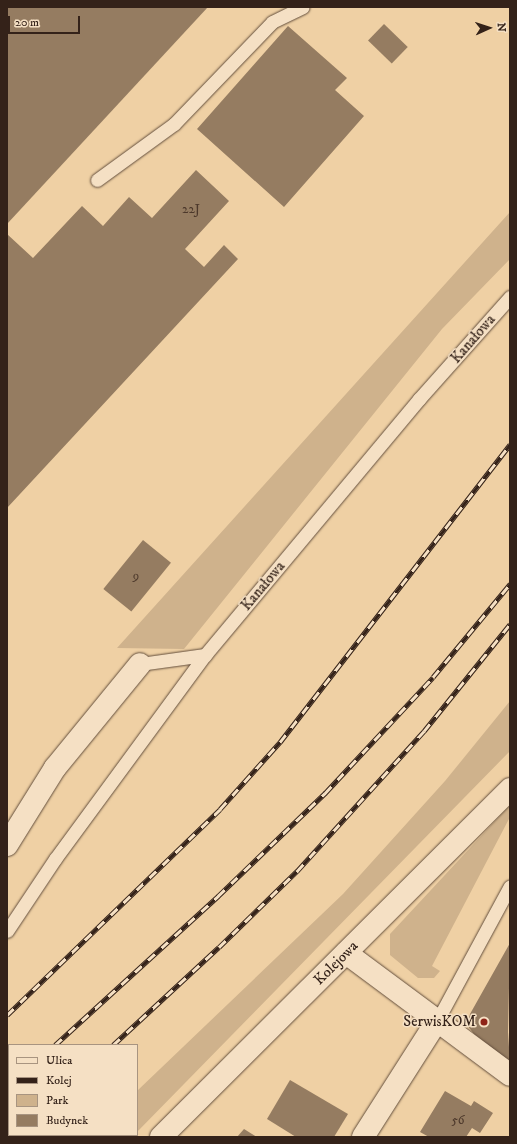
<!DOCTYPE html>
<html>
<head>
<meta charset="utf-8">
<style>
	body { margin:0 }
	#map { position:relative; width:517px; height:1144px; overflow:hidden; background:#efd0a4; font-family:"IM FELL DW Pica",serif }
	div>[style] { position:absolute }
	.green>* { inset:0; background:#cfb28c }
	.building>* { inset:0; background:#957c61; transform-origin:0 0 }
	.roads { filter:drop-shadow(0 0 1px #634e3c) drop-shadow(0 0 1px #634e3c) }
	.lane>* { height:13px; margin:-6.5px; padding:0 6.5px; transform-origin:6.5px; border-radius:6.5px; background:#f5e0c4 }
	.street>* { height:22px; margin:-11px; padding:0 11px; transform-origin:11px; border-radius:11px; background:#f5e0c4 }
	.secondary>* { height:22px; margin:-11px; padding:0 11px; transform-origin:11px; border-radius:11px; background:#f5e0c4 }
	.rail>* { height:4.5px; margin-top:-2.25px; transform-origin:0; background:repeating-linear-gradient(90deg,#f5e0c4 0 9px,#342219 0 18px); box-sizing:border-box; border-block:1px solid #342219 }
	.dots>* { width:11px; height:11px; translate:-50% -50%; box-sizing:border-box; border:2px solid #f5e0c4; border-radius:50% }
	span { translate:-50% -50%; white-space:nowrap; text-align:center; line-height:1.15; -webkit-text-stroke:3px #f5e0c4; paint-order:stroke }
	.number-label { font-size:13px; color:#4c382b }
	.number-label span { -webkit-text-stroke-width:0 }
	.street-label { font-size:15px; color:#342219 }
	.poi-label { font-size:15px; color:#342219 }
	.right { translate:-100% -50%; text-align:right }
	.frame { position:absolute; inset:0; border:8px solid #342219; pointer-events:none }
	.legend { position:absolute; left:8px; top:1044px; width:130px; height:92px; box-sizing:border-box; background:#f5e0c4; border:1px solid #a89480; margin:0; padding:5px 7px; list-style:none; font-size:12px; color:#342219 }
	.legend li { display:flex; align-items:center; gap:8px; height:20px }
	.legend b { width:20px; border:1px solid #a89480 }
	.north { position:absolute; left:469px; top:8px; width:40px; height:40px; -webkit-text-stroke:3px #f5e0c4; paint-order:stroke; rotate:87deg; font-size:11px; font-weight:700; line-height:16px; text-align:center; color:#342219 }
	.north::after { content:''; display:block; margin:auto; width:14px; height:18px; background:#342219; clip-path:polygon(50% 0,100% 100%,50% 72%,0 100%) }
	.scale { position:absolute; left:8px; top:16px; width:72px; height:18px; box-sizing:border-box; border:2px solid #342219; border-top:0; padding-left:5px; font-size:12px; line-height:14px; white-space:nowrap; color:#342219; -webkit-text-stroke:3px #f5e0c4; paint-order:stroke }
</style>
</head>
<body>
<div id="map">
	<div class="green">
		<div style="clip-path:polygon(510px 212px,510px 259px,442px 329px,184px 649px,117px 648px)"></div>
		<div style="clip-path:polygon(510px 701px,510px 751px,137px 1132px,137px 1091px,343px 894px,445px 781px)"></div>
		<div style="clip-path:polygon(510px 805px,510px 817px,432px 966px,440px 971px,434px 978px,418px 978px,390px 955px,390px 934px)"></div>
	</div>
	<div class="building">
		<div style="clip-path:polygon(7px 7px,208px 7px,7px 224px)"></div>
		<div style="left:384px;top:24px;width:33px;height:23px;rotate:44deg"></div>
		<div style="clip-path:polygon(288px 26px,347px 78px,335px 90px,364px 116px,284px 207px,197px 129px)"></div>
		<div style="clip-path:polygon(196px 170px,229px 201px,185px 249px,204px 267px,224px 245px,238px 259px,7px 508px,7px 234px,33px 258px,82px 206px,103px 226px,129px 197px,152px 218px)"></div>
		<div style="left:143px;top:540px;width:36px;height:63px;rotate:39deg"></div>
		<div style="clip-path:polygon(510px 943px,508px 1032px,510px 1062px,474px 1034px,467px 1025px,470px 1014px)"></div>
		<div style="clip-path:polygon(290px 1080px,348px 1114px,334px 1137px,296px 1137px,267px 1119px)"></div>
		<div style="clip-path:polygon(445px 1091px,471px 1106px,474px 1101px,493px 1113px,480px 1133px,472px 1128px,466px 1137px,429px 1137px,420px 1132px)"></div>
		<div style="clip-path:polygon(244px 1129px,257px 1137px,237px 1137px)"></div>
	</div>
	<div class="roads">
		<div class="lane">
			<div style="left:97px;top:180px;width:95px;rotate:-36deg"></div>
			<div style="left:174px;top:124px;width:141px;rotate:-46.1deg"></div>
			<div style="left:272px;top:22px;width:34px;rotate:-26deg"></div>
			<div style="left:140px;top:664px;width:66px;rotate:-7.9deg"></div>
			<div style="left:205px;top:655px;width:334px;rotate:-50.1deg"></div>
			<div style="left:419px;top:399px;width:137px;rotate:-48.3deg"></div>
			<div style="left:7px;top:931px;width:87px;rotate:-56.3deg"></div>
			<div style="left:55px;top:859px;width:253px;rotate:-53.7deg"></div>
			<div style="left:437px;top:1021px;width:153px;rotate:-61.6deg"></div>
		</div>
		<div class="street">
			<div style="left:7px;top:845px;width:91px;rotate:-58.1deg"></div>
			<div style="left:55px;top:768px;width:134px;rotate:-50.7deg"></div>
			<div style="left:346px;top:953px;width:204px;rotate:36.6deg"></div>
			<div style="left:363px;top:1137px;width:138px;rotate:-57.5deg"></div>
		</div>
		<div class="secondary">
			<div style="left:161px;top:1137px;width:493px;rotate:-44.9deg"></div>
		</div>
	</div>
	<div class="rail">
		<div style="left:7px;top:1015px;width:296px;rotate:-44deg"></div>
		<div style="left:220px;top:809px;width:90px;rotate:-48.2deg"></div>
		<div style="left:280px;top:742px;width:376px;rotate:-52.3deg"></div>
		<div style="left:55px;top:1045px;width:221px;rotate:-42.4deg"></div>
		<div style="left:218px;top:896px;width:149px;rotate:-43.9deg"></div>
		<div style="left:325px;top:793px;width:158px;rotate:-47deg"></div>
		<div style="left:433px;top:677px;width:121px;rotate:-50.4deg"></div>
		<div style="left:113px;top:1045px;width:144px;rotate:-42.8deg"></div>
		<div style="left:219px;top:947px;width:109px;rotate:-44.3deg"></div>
		<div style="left:297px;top:871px;width:189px;rotate:-47.8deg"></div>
		<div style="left:424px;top:731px;width:137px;rotate:-51.2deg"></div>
		<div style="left:7px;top:1088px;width:2px;rotate:-27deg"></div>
		<div style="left:13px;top:1137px;width:3px;rotate:-45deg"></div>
	</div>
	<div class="dots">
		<div style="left:484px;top:1022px;background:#8f2418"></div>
	</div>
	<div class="number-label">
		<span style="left:191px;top:209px">22J</span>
		<span style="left:136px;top:576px">9</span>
		<span style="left:458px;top:1120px">56</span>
	</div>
	<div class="street-label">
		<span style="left:473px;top:339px;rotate:-49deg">Kanałowa</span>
		<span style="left:263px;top:586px;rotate:-50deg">Kanałowa</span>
		<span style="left:336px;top:963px;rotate:-45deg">Kolejowa</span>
	</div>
	<div class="poi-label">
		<span class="right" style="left:476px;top:1022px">SerwisKOM</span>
	</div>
	<div class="frame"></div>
	<ul class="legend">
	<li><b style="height:5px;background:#f5e0c4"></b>Ulica</li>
	<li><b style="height:5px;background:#342219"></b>Kolej</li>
	<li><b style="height:11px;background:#cfb28c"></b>Park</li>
	<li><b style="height:11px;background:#957c61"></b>Budynek</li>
	</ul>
	<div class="north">N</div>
	<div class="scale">20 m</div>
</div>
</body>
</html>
